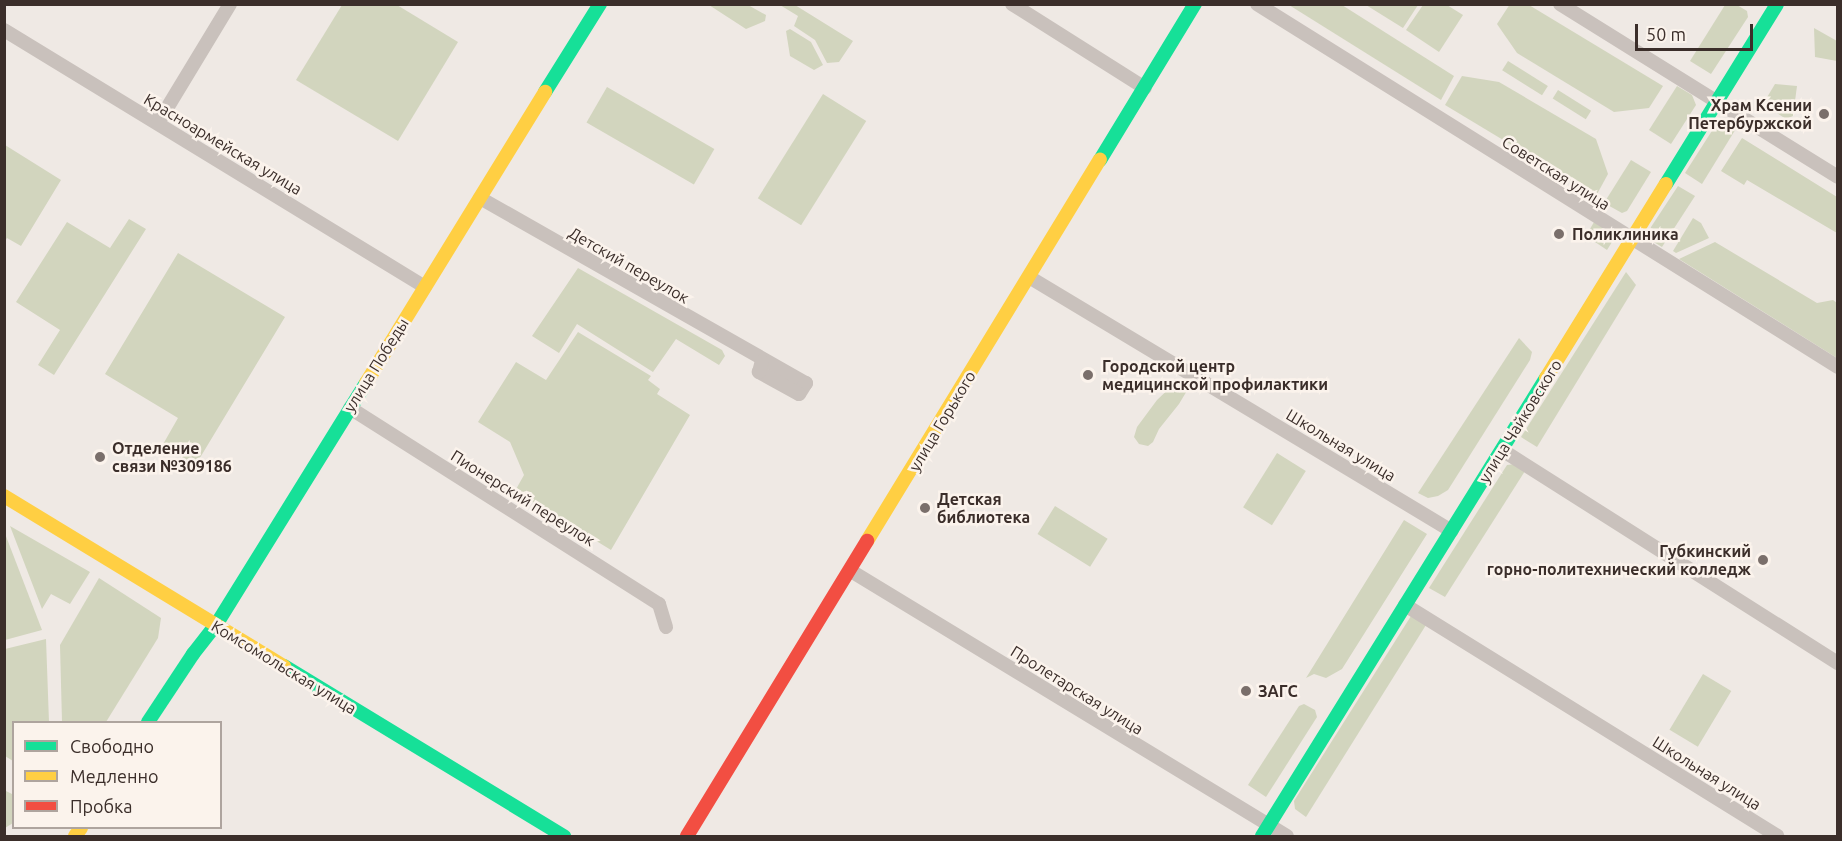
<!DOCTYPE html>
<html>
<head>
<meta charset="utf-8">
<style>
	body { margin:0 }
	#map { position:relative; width:1842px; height:841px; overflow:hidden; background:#efe9e4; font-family:Ubuntu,sans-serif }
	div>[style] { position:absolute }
	.green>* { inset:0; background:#d2d5be; transform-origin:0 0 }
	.street>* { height:14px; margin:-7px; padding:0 7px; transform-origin:7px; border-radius:7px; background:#c9c1bc }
	.fast>* { height:14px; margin:-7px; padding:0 7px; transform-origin:7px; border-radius:7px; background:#16e098 }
	.slow>* { height:14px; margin:-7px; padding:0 7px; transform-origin:7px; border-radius:7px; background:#ffcf43 }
	.jam>* { height:14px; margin:-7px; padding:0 7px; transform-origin:7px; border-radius:7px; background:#f24e42 }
	.dots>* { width:16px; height:16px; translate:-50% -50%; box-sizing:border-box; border:3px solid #fbf3ec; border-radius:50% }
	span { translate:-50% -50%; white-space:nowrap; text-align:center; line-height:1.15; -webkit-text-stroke:5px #fbf3ec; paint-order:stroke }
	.poi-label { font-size:16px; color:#3b2e2a; font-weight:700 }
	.right { translate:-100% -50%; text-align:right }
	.left { translate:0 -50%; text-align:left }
	.street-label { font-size:16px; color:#3b2e2a }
	.frame { position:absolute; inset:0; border:6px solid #3b2e2a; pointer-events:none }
	.legend { position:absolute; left:12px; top:721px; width:210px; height:108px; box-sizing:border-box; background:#fbf3ec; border:2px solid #aea49e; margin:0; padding:8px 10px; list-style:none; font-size:18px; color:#3b2e2a }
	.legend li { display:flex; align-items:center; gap:12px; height:30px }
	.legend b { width:30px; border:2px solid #aea49e }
	.scale { position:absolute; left:1635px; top:24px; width:118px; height:27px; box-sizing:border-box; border:3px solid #3b2e2a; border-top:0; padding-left:8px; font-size:18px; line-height:21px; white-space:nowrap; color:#3b2e2a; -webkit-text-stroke:4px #fbf3ec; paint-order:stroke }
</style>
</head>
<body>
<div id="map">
	<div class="green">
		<div style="clip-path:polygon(1510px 4px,1529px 5px,1663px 86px,1649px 108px,1614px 112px,1517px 53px,1497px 24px)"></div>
		<div style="clip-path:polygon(342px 5px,397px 5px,458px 42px,398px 141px,296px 80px)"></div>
		<div style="clip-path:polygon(709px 5px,748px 5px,766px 15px,765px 21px,746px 29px)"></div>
		<div style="clip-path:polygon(780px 5px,795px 5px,853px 41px,839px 62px,827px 63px,815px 40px,794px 26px,798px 16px)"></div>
		<div style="clip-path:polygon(1289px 5px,1342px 5px,1454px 76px,1441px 100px)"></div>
		<div style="clip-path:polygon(1366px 5px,1418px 5px,1403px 28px)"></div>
		<div style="clip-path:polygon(1423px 5px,1447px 5px,1463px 15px,1439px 52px,1406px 30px)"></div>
		<div style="clip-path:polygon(1725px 5px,1737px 5px,1747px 11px,1748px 17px,1711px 74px,1690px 61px)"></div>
		<div style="clip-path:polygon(1814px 28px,1837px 41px,1837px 61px,1815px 57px)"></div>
		<div style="clip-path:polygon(790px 29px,811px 42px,823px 65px,814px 70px,790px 56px,786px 31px)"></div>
		<div style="left:1508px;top:61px;width:47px;height:11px;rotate:32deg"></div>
		<div style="clip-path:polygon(1462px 76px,1499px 82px,1596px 139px,1608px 174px,1596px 196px,1445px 105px)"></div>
		<div style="clip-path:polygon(1775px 84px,1797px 86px,1793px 116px,1786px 119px,1769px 108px,1766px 99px)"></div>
		<div style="clip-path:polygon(1677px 86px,1692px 95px,1696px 105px,1671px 144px,1649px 130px)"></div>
		<div style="left:607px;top:87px;width:124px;height:41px;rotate:30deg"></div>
		<div style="left:1558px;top:90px;width:39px;height:10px;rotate:32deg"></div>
		<div style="left:823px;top:94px;width:51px;height:123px;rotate:32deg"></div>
		<div style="clip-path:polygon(1723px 121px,1730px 121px,1737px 127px,1702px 184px,1685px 173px,1715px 126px)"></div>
		<div style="clip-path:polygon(1742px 138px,1837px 197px,1837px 233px,1747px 180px,1744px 185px,1721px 171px)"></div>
		<div style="clip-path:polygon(5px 145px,61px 180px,21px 246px,7px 238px,5px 241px)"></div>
		<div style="clip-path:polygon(1631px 160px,1651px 172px,1627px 211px,1622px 213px,1604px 203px)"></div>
		<div style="clip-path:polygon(1678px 186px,1695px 196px,1662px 247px,1652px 241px,1649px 235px,1651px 227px)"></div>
		<div style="clip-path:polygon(1693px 218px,1701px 223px,1709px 238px,1676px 253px,1673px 251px)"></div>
		<div style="clip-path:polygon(129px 219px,146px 229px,54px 375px,38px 365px,60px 330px,16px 302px,67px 222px,110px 248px)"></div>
		<div style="clip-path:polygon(1594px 222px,1611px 232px,1612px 242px,1607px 250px,1586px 236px)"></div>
		<div style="clip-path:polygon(1715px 242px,1817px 303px,1833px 300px,1837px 303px,1837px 358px,1679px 259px)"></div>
		<div style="clip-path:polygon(178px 253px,285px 317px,195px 466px,162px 446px,178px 418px,105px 374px)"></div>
		<div style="clip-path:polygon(578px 268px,722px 350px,725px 356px,719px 365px,676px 339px,653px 372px,577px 324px,559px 353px,532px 336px)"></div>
		<div style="clip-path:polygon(1626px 272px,1636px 285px,1537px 447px,1521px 437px)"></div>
		<div style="clip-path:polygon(578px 332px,651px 376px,648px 380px,660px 389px,657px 394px,690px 415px,611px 550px,515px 491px,524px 475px,510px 442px,478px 422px,516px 362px,546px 380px)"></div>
		<div style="clip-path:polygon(1519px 338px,1532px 352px,1530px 360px,1448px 490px,1438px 496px,1428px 498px,1418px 493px)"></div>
		<div style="clip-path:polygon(1177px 381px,1188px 389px,1179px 404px,1159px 429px,1153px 442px,1148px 446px,1139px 444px,1134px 437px,1137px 427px,1157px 400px)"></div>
		<div style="left:1277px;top:453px;width:34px;height:64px;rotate:32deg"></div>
		<div style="clip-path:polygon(1515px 464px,1525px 471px,1445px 597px,1429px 588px,1507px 465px)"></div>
		<div style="left:1055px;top:506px;width:62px;height:33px;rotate:32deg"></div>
		<div style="clip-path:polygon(1404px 520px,1427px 534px,1342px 669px,1326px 678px,1314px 674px,1306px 678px)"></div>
		<div style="clip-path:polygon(10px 526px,90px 572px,70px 604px,51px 594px,42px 609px)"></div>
		<div style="clip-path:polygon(4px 531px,42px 630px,5px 640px,4px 640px)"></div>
		<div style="clip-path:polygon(99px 578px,161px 618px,158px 638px,106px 722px,62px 722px,60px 645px)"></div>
		<div style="clip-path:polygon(1411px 616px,1426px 625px,1306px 817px,1295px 809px,1294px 801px)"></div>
		<div style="clip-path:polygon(46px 639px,49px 722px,14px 722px,13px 761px,5px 756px,5px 649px)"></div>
		<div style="left:1703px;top:674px;width:33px;height:65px;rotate:31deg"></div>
		<div style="clip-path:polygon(1304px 704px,1315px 710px,1317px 717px,1266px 797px,1248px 785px,1299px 706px)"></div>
		<div style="clip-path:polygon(4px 790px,14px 795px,13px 823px,5px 828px)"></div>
	</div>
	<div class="street">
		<div style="left:1012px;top:4px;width:157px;rotate:32.3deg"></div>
		<div style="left:1257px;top:4px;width:685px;rotate:32deg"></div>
		<div style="left:1560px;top:4px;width:327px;rotate:31.9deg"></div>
		<div style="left:4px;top:30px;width:493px;rotate:31.4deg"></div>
		<div style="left:158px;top:123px;width:139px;rotate:-58.8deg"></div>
		<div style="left:480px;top:198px;width:375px;rotate:29.6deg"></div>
		<div style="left:806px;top:383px;width:13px;rotate:122deg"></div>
		<div style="left:799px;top:394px;width:46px;rotate:-151.2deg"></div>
		<div style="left:759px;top:372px;width:11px;rotate:-75deg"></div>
		<div style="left:1029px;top:277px;width:493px;rotate:31deg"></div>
		<div style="left:350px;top:408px;width:366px;rotate:32.4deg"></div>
		<div style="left:659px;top:604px;width:24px;rotate:73deg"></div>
		<div style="left:1502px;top:450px;width:398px;rotate:32.4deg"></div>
		<div style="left:851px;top:571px;width:510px;rotate:31.29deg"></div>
		<div style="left:1405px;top:605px;width:438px;rotate:31.8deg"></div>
	</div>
	<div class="fast">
		<div style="left:545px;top:92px;width:104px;rotate:-58deg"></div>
		<div style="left:1100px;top:160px;width:183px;rotate:-58.7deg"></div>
		<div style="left:1666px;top:184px;width:211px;rotate:-58.3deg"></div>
		<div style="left:284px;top:666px;width:328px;rotate:31.3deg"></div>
		<div style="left:148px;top:722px;width:82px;rotate:-56.5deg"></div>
		<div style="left:193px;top:654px;width:37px;rotate:-52deg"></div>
		<div style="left:216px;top:625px;width:285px;rotate:-58.2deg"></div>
		<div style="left:1262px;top:836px;width:539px;rotate:-58.2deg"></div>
	</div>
	<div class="slow">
		<div style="left:1546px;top:378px;width:228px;rotate:-58.3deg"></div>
		<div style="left:366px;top:383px;width:342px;rotate:-58.4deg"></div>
		<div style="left:4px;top:496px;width:328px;rotate:31.3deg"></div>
		<div style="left:867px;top:541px;width:447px;rotate:-58.6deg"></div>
		<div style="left:75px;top:836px;width:10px;rotate:-53deg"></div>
	</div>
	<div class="jam">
		<div style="left:687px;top:836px;width:346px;rotate:-58.6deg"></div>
	</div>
	<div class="dots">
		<div style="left:1824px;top:114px;background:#7a6f6b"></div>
		<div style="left:1559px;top:234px;background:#7a6f6b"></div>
		<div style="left:1088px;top:375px;background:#7a6f6b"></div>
		<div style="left:100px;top:457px;background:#7a6f6b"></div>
		<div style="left:925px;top:508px;background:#7a6f6b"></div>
		<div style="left:1763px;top:560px;background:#7a6f6b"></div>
		<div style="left:1246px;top:691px;background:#7a6f6b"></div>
	</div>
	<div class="poi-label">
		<span class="right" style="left:1812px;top:114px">Храм Ксении<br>Петербуржской</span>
		<span class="left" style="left:1572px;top:234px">Поликлиника</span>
		<span class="left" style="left:1102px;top:375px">Городской центр<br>медицинской профилактики</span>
		<span class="left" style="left:112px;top:457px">Отделение<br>связи №309186</span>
		<span class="left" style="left:937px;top:508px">Детская<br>библиотека</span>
		<span class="right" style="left:1751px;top:560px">Губкинский<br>горно-политехнический колледж</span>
		<span class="left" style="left:1258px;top:691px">ЗАГС</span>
	</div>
	<div class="street-label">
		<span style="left:223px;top:144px;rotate:31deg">Красноармейская улица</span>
		<span style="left:1556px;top:173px;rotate:32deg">Советская улица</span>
		<span style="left:629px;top:265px;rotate:30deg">Детский переулок</span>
		<span style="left:376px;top:365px;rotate:-58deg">улица Победы</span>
		<span style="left:942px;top:421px;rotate:-59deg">улица Горького</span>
		<span style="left:1520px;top:421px;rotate:-58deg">улица Чайковского</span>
		<span style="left:1341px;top:445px;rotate:31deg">Школьная улица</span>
		<span style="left:523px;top:498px;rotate:32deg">Пионерский переулок</span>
		<span style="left:284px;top:667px;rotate:31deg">Комсомольская улица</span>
		<span style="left:1077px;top:690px;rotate:32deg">Пролетарская улица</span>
		<span style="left:1707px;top:773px;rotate:32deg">Школьная улица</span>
	</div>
	<div class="frame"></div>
	<ul class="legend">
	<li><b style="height:8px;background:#16e098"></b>Свободно</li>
	<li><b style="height:8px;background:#ffcf43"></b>Медленно</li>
	<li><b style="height:8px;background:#f24e42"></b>Пробка</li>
	</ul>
	<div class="scale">50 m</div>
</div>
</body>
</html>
